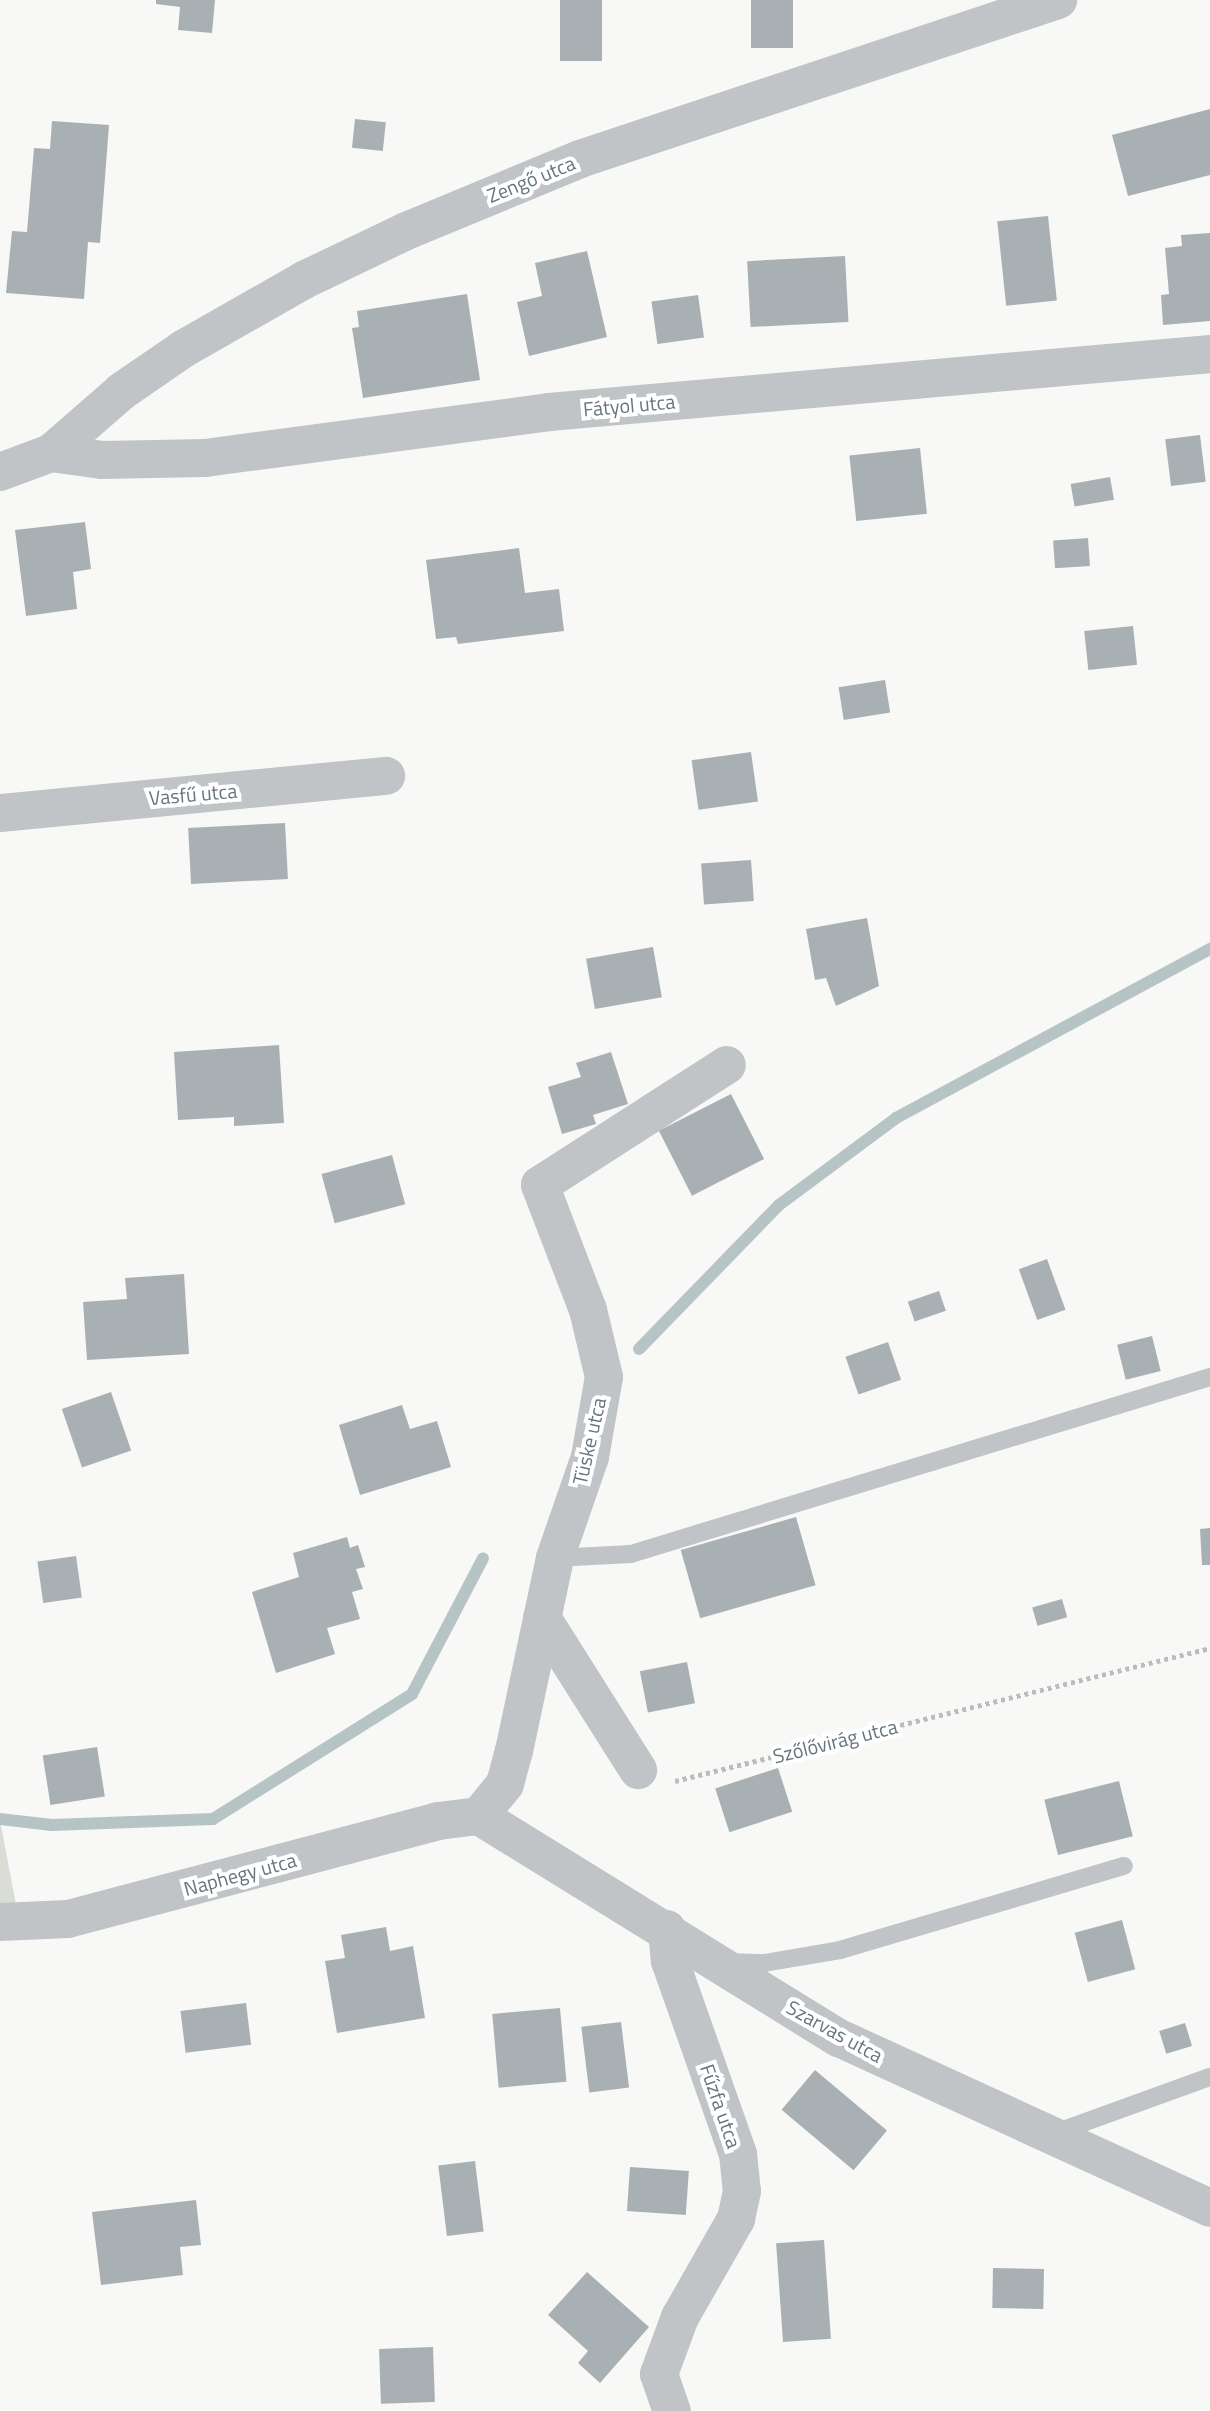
<!DOCTYPE html>
<html>
<head>
<meta charset="utf-8">
<style>
	body { margin:0 }
	#map { position:relative; width:1210px; height:2411px; overflow:hidden; background:#f8f8f6; font-family:"Titillium Web",sans-serif }
	div>[style] { position:absolute }
	.green>* { inset:0; background:#d9ddd5 }
	.stream>* { height:12px; margin:-6px; padding:0 6px; transform-origin:6px; border-radius:6px; background:#b7c4c6 }
	.building>* { inset:0; background:#a8b0b4; transform-origin:0 0 }
	.path>* { height:5px; margin-top:-2.5px; transform-origin:0; background:repeating-linear-gradient(90deg,#babdbf 0 4px,transparent 0 8px) }
	.service>* { height:18px; margin:-9px; padding:0 9px; transform-origin:9px; border-radius:9px; background:#c0c4c7 }
	.minor>* { height:38px; margin:-19px; padding:0 19px; transform-origin:19px; border-radius:19px; background:#c0c4c7 }
	span { translate:-50% -50%; white-space:nowrap; text-align:center; line-height:1.15; -webkit-text-stroke:8px #fff; paint-order:stroke }
	.street-label { font-size:20px; color:#66767e }
</style>
</head>
<body>
<div id="map">
	<div class="green">
		<div style="clip-path:polygon(0 1820px,19px 1921px,0 1922px)"></div>
	</div>
	<div class="stream">
		<div style="left:639px;top:1349px;width:201px;rotate:-45.8deg"></div>
		<div style="left:779px;top:1205px;width:146px;rotate:-36.6deg"></div>
		<div style="left:896px;top:1118px;width:357px;rotate:-28.3deg"></div>
		<div style="left:0;top:1819px;width:52px;rotate:6.6deg"></div>
		<div style="left:52px;top:1825px;width:161px;rotate:-2.1deg"></div>
		<div style="left:213px;top:1819px;width:235px;rotate:-32.1deg"></div>
		<div style="left:412px;top:1694px;width:153px;rotate:-62.4deg"></div>
	</div>
	<div class="building">
		<div style="clip-path:polygon(156px 0,215px 0,212px 33px,178px 30px,180px 7px,156px 4px)"></div>
		<div style="left:560px;top:0;width:42px;height:61px"></div>
		<div style="left:751px;top:0;width:42px;height:48px"></div>
		<div style="clip-path:polygon(1210px 109px,1210px 175px,1128px 196px,1112px 135px)"></div>
		<div style="left:355px;top:119px;width:31px;height:29px;rotate:6deg"></div>
		<div style="clip-path:polygon(52px 121px,109px 125px,100px 243px,88px 242px,84px 299px,6px 293px,12px 231px,27px 232px,34px 148px,50px 149px)"></div>
		<div style="left:1048px;top:216px;width:85px;height:51px;rotate:84deg"></div>
		<div style="clip-path:polygon(1210px 233px,1210px 321px,1163px 325px,1161px 295px,1169px 294px,1165px 248px,1182px 246px,1181px 235px)"></div>
		<div style="clip-path:polygon(587px 251px,607px 337px,529px 356px,517px 302px,542px 296px,535px 263px)"></div>
		<div style="left:845px;top:256px;width:66px;height:98px;rotate:87deg"></div>
		<div style="clip-path:polygon(467px 294px,480px 380px,363px 398px,352px 328px,359px 327px,357px 311px)"></div>
		<div style="left:698px;top:295px;width:43px;height:47px;rotate:82deg"></div>
		<div style="left:1200px;top:435px;width:47px;height:35px;rotate:83deg"></div>
		<div style="left:920px;top:448px;width:66px;height:71px;rotate:84deg"></div>
		<div style="left:1110px;top:477px;width:23px;height:40px;rotate:80deg"></div>
		<div style="clip-path:polygon(85px 522px,91px 569px,73px 572px,77px 609px,26px 616px,15px 530px)"></div>
		<div style="left:1088px;top:538px;width:28px;height:35px;rotate:86deg"></div>
		<div style="clip-path:polygon(519px 548px,525px 593px,559px 589px,564px 631px,458px 644px,456px 637px,436px 639px,426px 560px)"></div>
		<div style="left:1133px;top:626px;width:39px;height:49px;rotate:84deg"></div>
		<div style="left:885px;top:680px;width:33px;height:47px;rotate:81deg"></div>
		<div style="left:751px;top:752px;width:50px;height:60px;rotate:82deg"></div>
		<div style="left:285px;top:823px;width:56px;height:97px;rotate:87deg"></div>
		<div style="left:751px;top:860px;width:41px;height:50px;rotate:86deg"></div>
		<div style="clip-path:polygon(867px 918px,879px 986px,836px 1006px,826px 978px,815px 980px,806px 929px)"></div>
		<div style="left:653px;top:947px;width:51px;height:68px;rotate:80deg"></div>
		<div style="clip-path:polygon(279px 1045px,284px 1123px,234px 1126px,234px 1117px,178px 1120px,174px 1052px)"></div>
		<div style="clip-path:polygon(611px 1052px,628px 1104px,593px 1115px,596px 1124px,562px 1134px,548px 1087px,581px 1077px,576px 1063px)"></div>
		<div style="left:731px;top:1094px;width:73px;height:81px;rotate:63deg"></div>
		<div style="left:392px;top:1155px;width:51px;height:73px;rotate:75deg"></div>
		<div style="left:1047px;top:1259px;width:54px;height:30px;rotate:70deg"></div>
		<div style="clip-path:polygon(184px 1274px,189px 1354px,87px 1360px,83px 1302px,127px 1299px,125px 1278px)"></div>
		<div style="left:939px;top:1291px;width:21px;height:33px;rotate:71deg"></div>
		<div style="left:1152px;top:1336px;width:36px;height:36px;rotate:76deg"></div>
		<div style="left:888px;top:1342px;width:40px;height:45px;rotate:71deg"></div>
		<div style="left:111px;top:1392px;width:62px;height:52px;rotate:71deg"></div>
		<div style="clip-path:polygon(402px 1405px,410px 1429px,437px 1421px,451px 1467px,360px 1495px,339px 1425px)"></div>
		<div style="left:796px;top:1517px;width:71px;height:120px;rotate:74deg"></div>
		<div style="clip-path:polygon(1210px 1528px,1210px 1565px,1202px 1565px,1200px 1529px)"></div>
		<div style="clip-path:polygon(347px 1537px,350px 1548px,358px 1545px,365px 1567px,356px 1569px,363px 1589px,352px 1592px,360px 1619px,327px 1628px,335px 1654px,276px 1673px,252px 1592px,299px 1577px,293px 1553px)"></div>
		<div style="left:76px;top:1556px;width:42px;height:39px;rotate:82deg"></div>
		<div style="left:1062px;top:1599px;width:19px;height:31px;rotate:74deg"></div>
		<div style="left:687px;top:1662px;width:42px;height:48px;rotate:79deg"></div>
		<div style="left:97px;top:1747px;width:50px;height:55px;rotate:81deg"></div>
		<div style="left:778px;top:1768px;width:46px;height:66px;rotate:72deg"></div>
		<div style="left:1119px;top:1781px;width:57px;height:77px;rotate:76deg"></div>
		<div style="left:1122px;top:1920px;width:51px;height:49px;rotate:75deg"></div>
		<div style="clip-path:polygon(386px 1927px,390px 1951px,413px 1946px,425px 2018px,337px 2033px,325px 1961px,345px 1958px,341px 1935px)"></div>
		<div style="left:246px;top:2003px;width:42px;height:66px;rotate:83deg"></div>
		<div style="left:560px;top:2008px;width:74px;height:68px;rotate:85deg"></div>
		<div style="left:621px;top:2022px;width:66px;height:40px;rotate:83deg"></div>
		<div style="left:1185px;top:2023px;width:24px;height:27px;rotate:73deg"></div>
		<div style="left:815px;top:2070px;width:94px;height:52px;rotate:40deg"></div>
		<div style="left:475px;top:2161px;width:71px;height:37px;rotate:83deg"></div>
		<div style="left:630px;top:2167px;width:59px;height:44px;rotate:4deg"></div>
		<div style="clip-path:polygon(196px 2200px,201px 2245px,180px 2247px,183px 2275px,101px 2285px,92px 2212px)"></div>
		<div style="left:824px;top:2240px;width:99px;height:48px;rotate:86deg"></div>
		<div style="left:993px;top:2268px;width:51px;height:40px;rotate:1deg"></div>
		<div style="clip-path:polygon(587px 2272px,649px 2327px,600px 2383px,578px 2363px,588px 2351px,548px 2315px)"></div>
		<div style="left:433px;top:2347px;width:55px;height:54px;rotate:88deg"></div>
	</div>
	<div class="path">
		<div style="left:675px;top:1781px;width:551px;rotate:-13.96deg"></div>
	</div>
	<div class="service">
		<div style="left:555px;top:1558px;width:76px;rotate:-3deg"></div>
		<div style="left:631px;top:1554px;width:605px;rotate:-17deg"></div>
		<div style="left:728px;top:1962px;width:36px;rotate:2deg"></div>
		<div style="left:764px;top:1963px;width:77px;rotate:-9.7deg"></div>
		<div style="left:840px;top:1950px;width:296px;rotate:-16.5deg"></div>
		<div style="left:1055px;top:2133px;width:165px;rotate:-19.9deg"></div>
	</div>
	<div class="minor">
		<div style="left:51px;top:453px;width:51px;rotate:7.8deg"></div>
		<div style="left:102px;top:460px;width:103px;rotate:-1.1deg"></div>
		<div style="left:205px;top:458px;width:347px;rotate:-7.6deg"></div>
		<div style="left:549px;top:412px;width:664px;rotate:-5.01deg"></div>
		<div style="left:0;top:472px;width:54px;rotate:-20.4deg"></div>
		<div style="left:51px;top:453px;width:94px;rotate:-41.1deg"></div>
		<div style="left:122px;top:391px;width:74px;rotate:-34.5deg"></div>
		<div style="left:183px;top:349px;width:139px;rotate:-29.7deg"></div>
		<div style="left:304px;top:280px;width:111px;rotate:-25.6deg"></div>
		<div style="left:404px;top:232px;width:191px;rotate:-22.5deg"></div>
		<div style="left:580px;top:159px;width:504px;rotate:-18.4deg"></div>
		<div style="left:0;top:813px;width:388px;rotate:-5.5deg"></div>
		<div style="left:542px;top:1618px;width:180px;rotate:57.7deg"></div>
		<div style="left:479px;top:1816px;width:41px;rotate:-50.9deg"></div>
		<div style="left:505px;top:1784px;width:34px;rotate:-75deg"></div>
		<div style="left:514px;top:1751px;width:197px;rotate:-78deg"></div>
		<div style="left:555px;top:1558px;width:107px;rotate:-70.9deg"></div>
		<div style="left:590px;top:1457px;width:81px;rotate:-80.1deg"></div>
		<div style="left:604px;top:1377px;width:69px;rotate:-103.4deg"></div>
		<div style="left:588px;top:1310px;width:134px;rotate:-111deg"></div>
		<div style="left:540px;top:1185px;width:222px;rotate:-32.7deg"></div>
		<div style="left:479px;top:1816px;width:423px;rotate:31.7deg"></div>
		<div style="left:839px;top:2038px;width:408px;rotate:24.6deg"></div>
		<div style="left:0;top:1922px;width:68px;rotate:-2.5deg"></div>
		<div style="left:68px;top:1919px;width:383px;rotate:-14.8deg"></div>
		<div style="left:438px;top:1821px;width:41px;rotate:-7deg"></div>
		<div style="left:667px;top:1929px;width:32px;rotate:85deg"></div>
		<div style="left:670px;top:1961px;width:205px;rotate:70.6deg"></div>
		<div style="left:738px;top:2154px;width:37px;rotate:84deg"></div>
		<div style="left:742px;top:2191px;width:29px;rotate:102deg"></div>
		<div style="left:736px;top:2219px;width:113px;rotate:119.7deg"></div>
		<div style="left:680px;top:2317px;width:61px;rotate:110.2deg"></div>
		<div style="left:659px;top:2374px;width:39px;rotate:71deg"></div>
	</div>
	<div class="street-label">
		<span style="left:531px;top:179px;rotate:-22deg">Zengő utca</span>
		<span style="left:629px;top:405px;rotate:-5deg">Fátyol utca</span>
		<span style="left:193px;top:794px;rotate:-5deg">Vasfű utca</span>
		<span style="left:589px;top:1441px;rotate:-77deg">Tüske utca</span>
		<span style="left:835px;top:1741px;rotate:-14deg">Szőlővirág utca</span>
		<span style="left:240px;top:1874px;rotate:-15deg">Naphegy utca</span>
		<span style="left:835px;top:2031px;rotate:29deg">Szarvas utca</span>
		<span style="left:721px;top:2106px;rotate:71deg">Fűzfa utca</span>
	</div>
</div>
</body>
</html>
